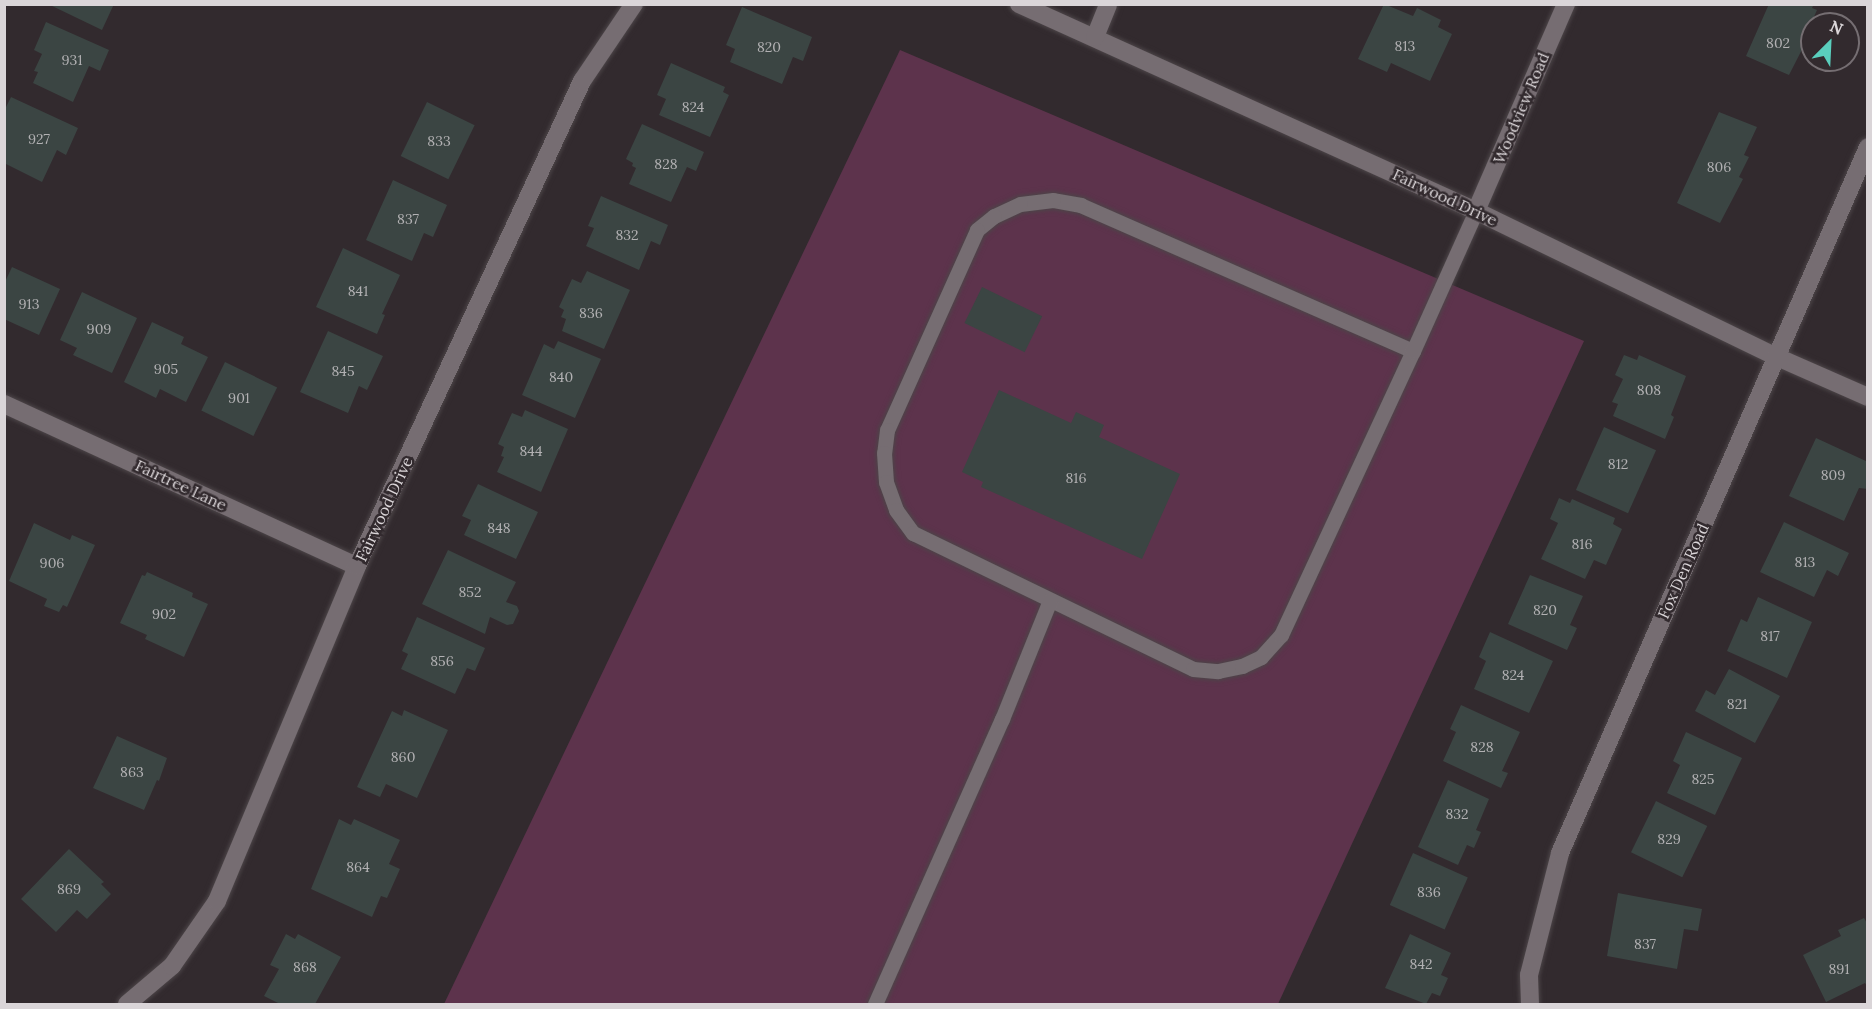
<!DOCTYPE html>
<html>
<head>
<meta charset="utf-8">
<style>
	body { margin:0 }
	#map { position:relative; width:1872px; height:1009px; overflow:hidden; background:#322a2e; font-family:Lora,serif }
	div>[style] { position:absolute }
	.green>* { inset:0; background:#5d334c }
	.building>* { inset:0; background:#3b4543; transform-origin:0 0 }
	.roads { filter:drop-shadow(0 0 2px #4c4548) drop-shadow(0 0 2px #4c4548) }
	.lane>* { height:15px; margin:-7.5px; padding:0 7.5px; transform-origin:7.5px; border-radius:7.5px; background:#766d72 }
	.street>* { height:18px; margin:-9px; padding:0 9px; transform-origin:9px; border-radius:9px; background:#766d72 }
	span { translate:-50% -50%; white-space:nowrap; text-align:center; line-height:1.15; -webkit-text-stroke:5px #322a2e; paint-order:stroke }
	.number-label { font-size:14px; color:#b2b1b3 }
	.number-label span { -webkit-text-stroke-width:0 }
	.street-label { font-size:16px; color:#dad5d8 }
	.frame { position:absolute; inset:0; border:6px solid #dad5d8; pointer-events:none }
	.north { position:absolute; left:1800px; top:12px; width:60px; height:60px; box-sizing:border-box; background:#322a2e; border:2px solid #756e72; border-radius:50%; rotate:24deg; font-size:16px; font-weight:700; line-height:24px; text-align:center; color:#dad5d8 }
	.north::after { content:''; display:block; margin:auto; width:21px; height:27px; background:#5acebd; clip-path:polygon(50% 0,100% 100%,50% 72%,0 100%) }
</style>
</head>
<body>
<div id="map">
	<div class="green">
		<div style="clip-path:polygon(900px 50px,1584px 341px,1278px 1004px,444px 1004px)"></div>
	</div>
	<div class="building">
		<div style="clip-path:polygon(48px 4px,114px 4px,102px 30px)"></div>
		<div style="clip-path:polygon(1384px 4px,1413px 16px,1417px 8px,1441px 20px,1438px 27px,1452px 34px,1430px 81px,1391px 63px,1387px 72px,1358px 59px)"></div>
		<div style="clip-path:polygon(1769px 4px,1814px 4px,1812px 8px,1817px 10px,1808px 30px,1811px 32px,1789px 75px,1746px 56px)"></div>
		<div style="clip-path:polygon(742px 7px,812px 37px,803px 61px,793px 57px,782px 84px,730px 62px,735px 49px,726px 45px)"></div>
		<div style="clip-path:polygon(46px 22px,109px 50px,100px 71px,89px 66px,73px 102px,33px 83px,38px 72px,34px 71px,42px 54px,34px 50px)"></div>
		<div style="clip-path:polygon(671px 63px,725px 87px,723px 92px,729px 95px,710px 137px,659px 115px,666px 99px,657px 95px)"></div>
		<div style="clip-path:polygon(11px 97px,78px 128px,66px 155px,57px 150px,42px 182px,4px 163px,4px 111px)"></div>
		<div style="left:427px;top:102px;width:53px;height:60px;rotate:26deg"></div>
		<div style="clip-path:polygon(1719px 112px,1757px 127px,1744px 155px,1749px 157px,1739px 177px,1743px 179px,1720px 223px,1677px 203px)"></div>
		<div style="clip-path:polygon(642px 124px,704px 152px,696px 171px,687px 167px,671px 202px,629px 184px,636px 168px,632px 166px,633px 163px,626px 159px)"></div>
		<div style="clip-path:polygon(393px 180px,447px 205px,433px 237px,424px 233px,412px 261px,366px 240px)"></div>
		<div style="clip-path:polygon(601px 196px,668px 225px,660px 245px,651px 241px,639px 270px,586px 246px,594px 228px,588px 226px)"></div>
		<div style="clip-path:polygon(343px 248px,400px 275px,382px 314px,385px 315px,377px 334px,316px 307px)"></div>
		<div style="clip-path:polygon(12px 267px,60px 289px,39px 335px,4px 319px,4px 284px)"></div>
		<div style="clip-path:polygon(587px 271px,630px 290px,604px 349px,562px 331px,566px 319px,561px 317px,564px 310px,559px 307px,572px 279px,581px 283px)"></div>
		<div style="left:982px;top:287px;width:67px;height:40px;rotate:26deg"></div>
		<div style="clip-path:polygon(82px 292px,137px 318px,112px 373px,73px 355px,77px 348px,60px 340px)"></div>
		<div style="clip-path:polygon(152px 322px,184px 337px,181px 344px,208px 357px,186px 402px,160px 389px,156px 398px,124px 382px)"></div>
		<div style="clip-path:polygon(328px 331px,383px 356px,367px 390px,359px 386px,348px 413px,300px 392px)"></div>
		<div style="clip-path:polygon(558px 341px,601px 359px,575px 418px,522px 395px,544px 344px,554px 349px)"></div>
		<div style="clip-path:polygon(1624px 355px,1637px 360px,1639px 355px,1686px 376px,1671px 415px,1674px 417px,1665px 439px,1613px 416px,1618px 404px,1612px 402px,1623px 379px,1615px 375px)"></div>
		<div style="left:225px;top:362px;width:58px;height:54px;rotate:26deg"></div>
		<div style="clip-path:polygon(999px 390px,1071px 423px,1076px 412px,1104px 425px,1099px 437px,1180px 474px,1142px 559px,981px 487px,983px 482px,962px 472px)"></div>
		<div style="clip-path:polygon(525px 410px,568px 429px,541px 492px,497px 472px,504px 457px,501px 456px,504px 447px,498px 444px,512px 413px,522px 417px)"></div>
		<div style="left:1604px;top:427px;width:57px;height:69px;rotate:24deg"></div>
		<div style="clip-path:polygon(1816px 438px,1868px 462px,1868px 489px,1859px 488px,1844px 521px,1789px 496px)"></div>
		<div style="clip-path:polygon(478px 484px,538px 512px,516px 559px,464px 535px,471px 520px,462px 516px)"></div>
		<div style="clip-path:polygon(1559px 498px,1570px 503px,1572px 499px,1615px 518px,1613px 524px,1622px 529px,1606px 565px,1594px 560px,1585px 579px,1541px 559px,1558px 523px,1550px 519px)"></div>
		<div style="clip-path:polygon(1784px 522px,1849px 553px,1838px 576px,1827px 570px,1814px 597px,1760px 572px)"></div>
		<div style="clip-path:polygon(34px 523px,70px 540px,72px 535px,95px 545px,67px 607px,63px 605px,59px 612px,44px 606px,47px 599px,9px 581px)"></div>
		<div style="clip-path:polygon(448px 550px,516px 582px,506px 602px,517px 606px,519px 611px,513px 624px,507px 625px,490px 617px,485px 634px,422px 604px)"></div>
		<div style="clip-path:polygon(147px 572px,193px 593px,192px 597px,208px 604px,184px 657px,145px 639px,147px 635px,120px 623px,142px 575px,145px 576px)"></div>
		<div style="clip-path:polygon(1530px 575px,1583px 596px,1570px 625px,1577px 628px,1567px 650px,1508px 624px)"></div>
		<div style="clip-path:polygon(1758px 597px,1812px 622px,1787px 678px,1727px 651px,1741px 619px,1747px 622px)"></div>
		<div style="clip-path:polygon(417px 617px,485px 648px,475px 671px,467px 668px,455px 694px,401px 669px,408px 654px,402px 651px)"></div>
		<div style="clip-path:polygon(1490px 632px,1553px 661px,1529px 713px,1474px 689px,1486px 661px,1479px 657px)"></div>
		<div style="clip-path:polygon(1729px 669px,1780px 696px,1755px 743px,1695px 711px,1706px 690px,1715px 695px)"></div>
		<div style="clip-path:polygon(1461px 705px,1520px 732px,1502px 771px,1508px 773px,1501px 788px,1443px 761px,1456px 732px,1450px 729px)"></div>
		<div style="clip-path:polygon(404px 710px,448px 730px,417px 798px,386px 784px,380px 797px,357px 787px,392px 711px,402px 716px)"></div>
		<div style="clip-path:polygon(1686px 732px,1742px 758px,1715px 815px,1667px 793px,1680px 765px,1673px 761px)"></div>
		<div style="clip-path:polygon(117px 736px,167px 758px,159px 781px,157px 780px,144px 810px,93px 788px)"></div>
		<div style="clip-path:polygon(1448px 780px,1489px 799px,1476px 830px,1481px 832px,1474px 848px,1467px 845px,1458px 865px,1418px 847px)"></div>
		<div style="left:1656px;top:801px;width:57px;height:57px;rotate:26deg"></div>
		<div style="clip-path:polygon(339px 819px,351px 825px,354px 819px,400px 840px,389px 864px,400px 869px,387px 898px,381px 896px,372px 917px,311px 889px)"></div>
		<div style="clip-path:polygon(69px 849px,104px 882px,101px 884px,111px 894px,87px 919px,77px 910px,56px 932px,21px 899px)"></div>
		<div style="left:1413px;top:853px;width:60px;height:57px;rotate:24deg"></div>
		<div style="clip-path:polygon(1618px 893px,1702px 909px,1698px 931px,1684px 929px,1677px 969px,1607px 956px)"></div>
		<div style="clip-path:polygon(1864px 918px,1868px 925px,1868px 988px,1865px 983px,1826px 1002px,1803px 955px,1841px 936px,1838px 930px)"></div>
		<div style="clip-path:polygon(286px 934px,295px 939px,298px 934px,341px 957px,315px 1004px,280px 1004px,264px 996px,279px 969px,270px 965px)"></div>
		<div style="clip-path:polygon(1410px 934px,1451px 953px,1441px 975px,1448px 978px,1440px 996px,1432px 993px,1426px 1004px,1385px 988px)"></div>
	</div>
	<div class="roads">
		<div class="lane">
			<div style="left:1413px;top:351px;width:363px;rotate:-156.3deg"></div>
			<div style="left:1081px;top:205px;width:28px;rotate:-170deg"></div>
			<div style="left:1053px;top:200px;width:33px;rotate:173deg"></div>
			<div style="left:1020px;top:204px;width:29px;rotate:155deg"></div>
			<div style="left:994px;top:216px;width:22px;rotate:141deg"></div>
			<div style="left:977px;top:230px;width:219px;rotate:114.2deg"></div>
			<div style="left:887px;top:430px;width:23px;rotate:97deg"></div>
			<div style="left:884px;top:453px;width:29px;rotate:86deg"></div>
			<div style="left:886px;top:482px;width:30px;rotate:70deg"></div>
			<div style="left:896px;top:510px;width:29px;rotate:54deg"></div>
			<div style="left:913px;top:533px;width:311px;rotate:25.9deg"></div>
			<div style="left:1193px;top:669px;width:25px;rotate:5deg"></div>
			<div style="left:1218px;top:671px;width:25px;rotate:-12deg"></div>
			<div style="left:1242px;top:666px;width:21px;rotate:-25deg"></div>
			<div style="left:1261px;top:657px;width:30px;rotate:-48deg"></div>
			<div style="left:1281px;top:635px;width:313px;rotate:-65.1deg"></div>
			<div style="left:1413px;top:351px;width:154px;rotate:-65.8deg"></div>
			<div style="left:875px;top:1004px;width:312px;rotate:-66deg"></div>
			<div style="left:1002px;top:719px;width:128px;rotate:-68deg"></div>
		</div>
		<div class="street">
			<div style="left:1019px;top:4px;width:502px;rotate:24.37deg"></div>
			<div style="left:1476px;top:211px;width:335px;rotate:25.9deg"></div>
			<div style="left:1777px;top:357px;width:99px;rotate:23.7deg"></div>
			<div style="left:1095px;top:37px;width:35px;rotate:-68deg"></div>
			<div style="left:1476px;top:211px;width:226px;rotate:-66.5deg"></div>
			<div style="left:4px;top:404px;width:388px;rotate:24.7deg"></div>
			<div style="left:127px;top:1004px;width:59px;rotate:-40.2deg"></div>
			<div style="left:172px;top:966px;width:79px;rotate:-55.3deg"></div>
			<div style="left:217px;top:901px;width:363px;rotate:-67.3deg"></div>
			<div style="left:357px;top:566px;width:535px;rotate:-65.11deg"></div>
			<div style="left:582px;top:81px;width:93px;rotate:-56deg"></div>
			<div style="left:1530px;top:1004px;width:29px;rotate:-92deg"></div>
			<div style="left:1529px;top:975px;width:126px;rotate:-75.7deg"></div>
			<div style="left:1560px;top:853px;width:770px;rotate:-66.43deg"></div>
		</div>
	</div>
	<div class="number-label">
		<span style="left:1778px;top:43px">802</span>
		<span style="left:1405px;top:46px">813</span>
		<span style="left:769px;top:47px">820</span>
		<span style="left:72px;top:60px">931</span>
		<span style="left:693px;top:107px">824</span>
		<span style="left:39px;top:139px">927</span>
		<span style="left:439px;top:141px">833</span>
		<span style="left:666px;top:164px">828</span>
		<span style="left:1719px;top:167px">806</span>
		<span style="left:408px;top:219px">837</span>
		<span style="left:627px;top:235px">832</span>
		<span style="left:358px;top:291px">841</span>
		<span style="left:29px;top:304px">913</span>
		<span style="left:591px;top:313px">836</span>
		<span style="left:99px;top:329px">909</span>
		<span style="left:166px;top:369px">905</span>
		<span style="left:343px;top:371px">845</span>
		<span style="left:561px;top:377px">840</span>
		<span style="left:1649px;top:390px">808</span>
		<span style="left:239px;top:398px">901</span>
		<span style="left:531px;top:451px">844</span>
		<span style="left:1618px;top:464px">812</span>
		<span style="left:1833px;top:475px">809</span>
		<span style="left:1076px;top:478px">816</span>
		<span style="left:499px;top:528px">848</span>
		<span style="left:1582px;top:544px">816</span>
		<span style="left:1805px;top:562px">813</span>
		<span style="left:52px;top:563px">906</span>
		<span style="left:470px;top:592px">852</span>
		<span style="left:1545px;top:610px">820</span>
		<span style="left:164px;top:614px">902</span>
		<span style="left:1770px;top:636px">817</span>
		<span style="left:442px;top:661px">856</span>
		<span style="left:1513px;top:675px">824</span>
		<span style="left:1737px;top:704px">821</span>
		<span style="left:1482px;top:747px">828</span>
		<span style="left:403px;top:757px">860</span>
		<span style="left:132px;top:772px">863</span>
		<span style="left:1703px;top:779px">825</span>
		<span style="left:1457px;top:814px">832</span>
		<span style="left:1669px;top:839px">829</span>
		<span style="left:358px;top:867px">864</span>
		<span style="left:69px;top:889px">869</span>
		<span style="left:1429px;top:892px">836</span>
		<span style="left:1645px;top:944px">837</span>
		<span style="left:1421px;top:964px">842</span>
		<span style="left:305px;top:967px">868</span>
		<span style="left:1839px;top:969px">891</span>
	</div>
	<div class="street-label">
		<span style="left:1521px;top:108px;rotate:-67deg">Woodview Road</span>
		<span style="left:1445px;top:197px;rotate:25deg">Fairwood Drive</span>
		<span style="left:181px;top:485px;rotate:25deg">Fairtree Lane</span>
		<span style="left:384px;top:509px;rotate:-65deg">Fairwood Drive</span>
		<span style="left:1683px;top:571px;rotate:-66deg">Fox Den Road</span>
	</div>
	<div class="frame"></div>
	<div class="north">N</div>
</div>
</body>
</html>
